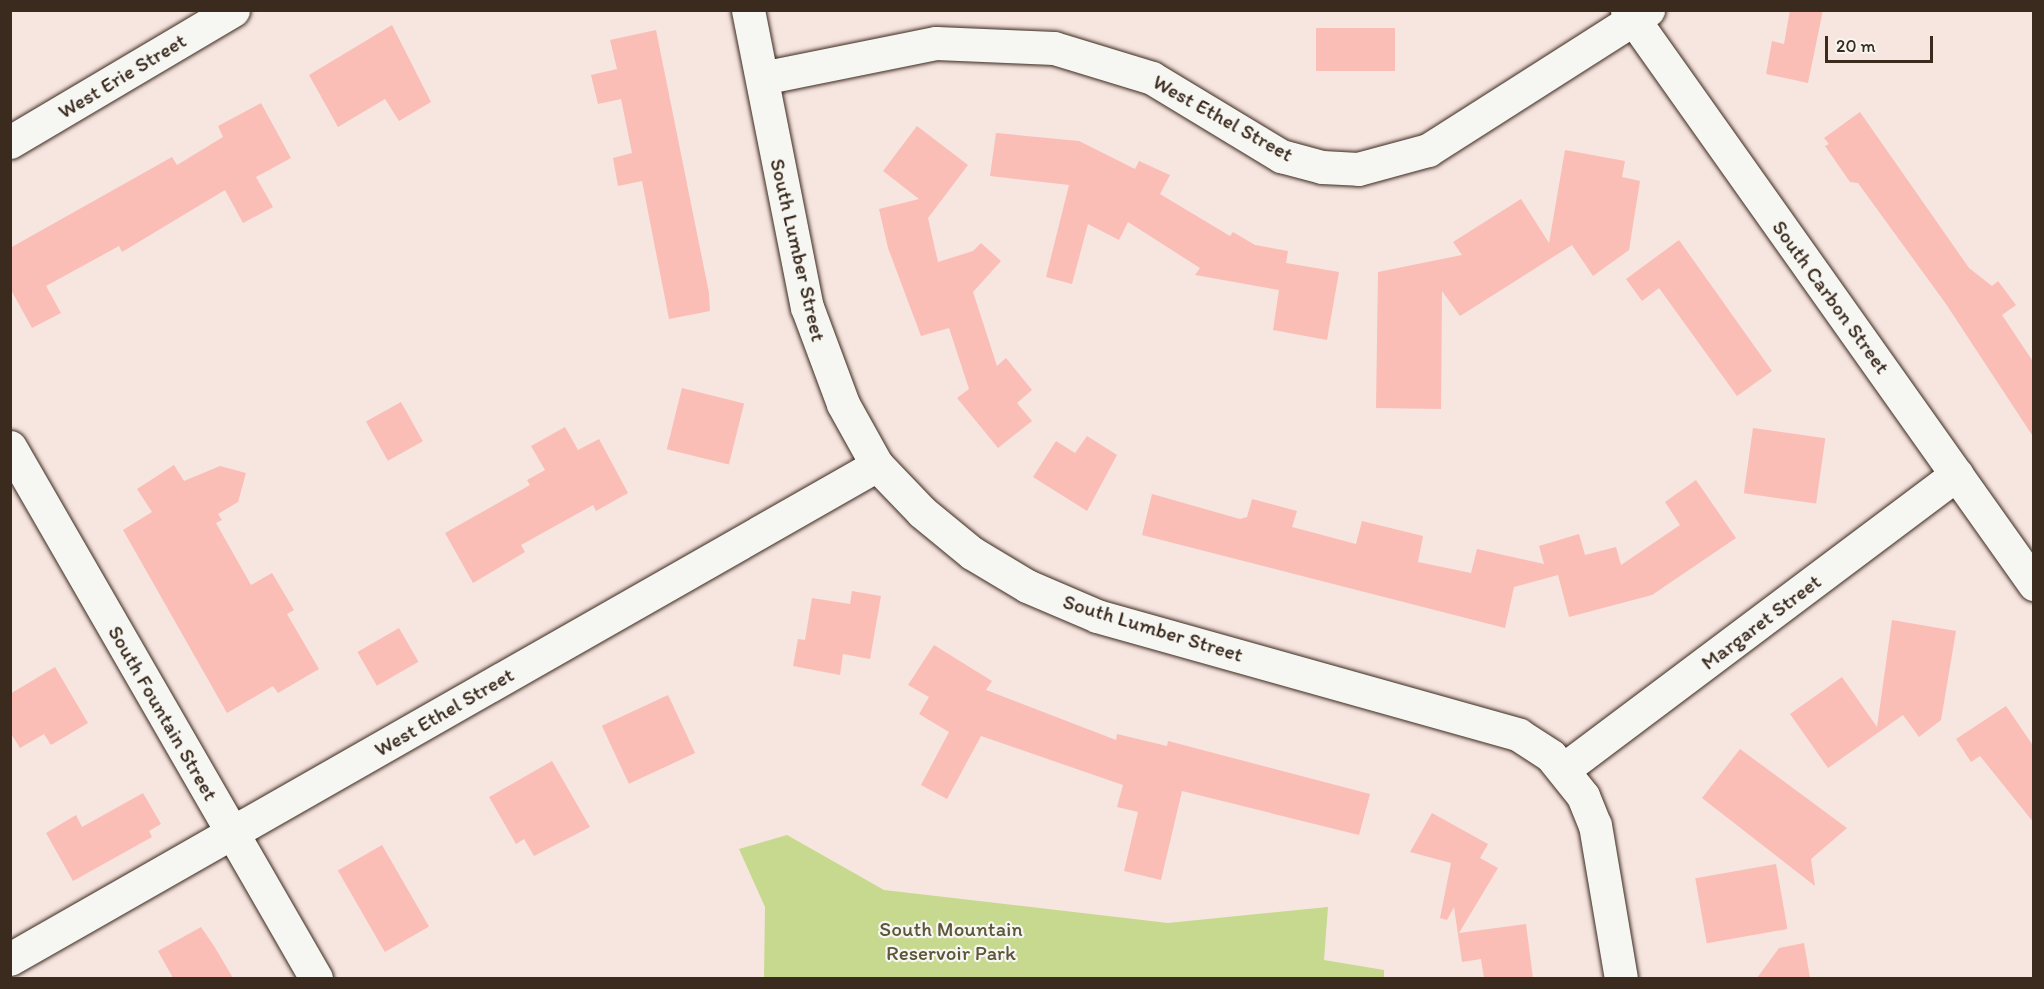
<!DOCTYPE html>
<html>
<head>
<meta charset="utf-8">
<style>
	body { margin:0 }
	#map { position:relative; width:2044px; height:989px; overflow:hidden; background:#f7e5e0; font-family:Itim,sans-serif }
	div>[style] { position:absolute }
	.green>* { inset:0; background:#c6d98e }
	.building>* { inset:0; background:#fabeb6; transform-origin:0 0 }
	.roads { filter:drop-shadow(0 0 2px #3b2a1e) drop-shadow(0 0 2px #3b2a1e) }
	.minor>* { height:33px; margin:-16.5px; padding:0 16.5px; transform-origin:16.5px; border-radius:16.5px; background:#f6f6f2 }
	span { translate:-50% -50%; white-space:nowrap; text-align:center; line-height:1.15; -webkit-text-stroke:4.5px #f6f6f2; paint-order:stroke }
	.street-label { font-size:21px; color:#3b2a1e }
	.park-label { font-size:21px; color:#5e563a }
	.frame { position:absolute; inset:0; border:12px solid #3b2a1e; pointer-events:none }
	.scale { position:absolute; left:1825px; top:36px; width:108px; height:27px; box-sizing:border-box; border:3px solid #3b2a1e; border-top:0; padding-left:8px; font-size:18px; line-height:21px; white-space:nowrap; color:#3b2a1e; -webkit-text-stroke:4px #f6f6f2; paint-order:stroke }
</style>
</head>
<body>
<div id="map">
	<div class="green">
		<div style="clip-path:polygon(787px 835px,884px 890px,1168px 923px,1328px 907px,1324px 960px,1384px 970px,1384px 978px,764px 978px,765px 907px,739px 849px)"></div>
	</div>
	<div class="building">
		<div style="clip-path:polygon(1790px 10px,1823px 10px,1808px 83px,1766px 74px,1772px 41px,1784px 44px)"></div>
		<div style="clip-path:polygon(392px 25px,431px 102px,399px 121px,385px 99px,338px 127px,309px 75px)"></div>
		<div style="left:1316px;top:28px;width:79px;height:43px"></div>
		<div style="clip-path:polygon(656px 30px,709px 293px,710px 311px,669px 319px,642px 181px,618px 186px,613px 158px,632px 153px,621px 99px,598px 104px,591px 75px,617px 69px,610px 40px)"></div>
		<div style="clip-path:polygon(261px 103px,291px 158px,256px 177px,273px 207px,243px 223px,225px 190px,122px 252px,119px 246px,46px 286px,61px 313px,32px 328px,10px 288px,10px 248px,172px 157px,177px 165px,223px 137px,218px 126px)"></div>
		<div style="clip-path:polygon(1860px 112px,1969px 268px,1992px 286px,1998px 281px,2016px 305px,2002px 315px,2034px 363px,2034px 438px,1946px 304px,1858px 183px,1850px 182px,1825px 146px,1829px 144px,1824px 138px)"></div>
		<div style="clip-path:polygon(917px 126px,968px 165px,928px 218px,938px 262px,973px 251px,981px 243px,1001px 261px,973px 292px,997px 366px,1006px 358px,1032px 390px,1017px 403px,1032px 421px,998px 448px,957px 398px,969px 389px,949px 328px,921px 336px,888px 248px,879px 209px,919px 199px,883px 171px)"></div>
		<div style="clip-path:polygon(996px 133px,1079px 141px,1135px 169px,1139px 161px,1170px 175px,1160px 194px,1230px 236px,1233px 232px,1255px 245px,1288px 251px,1286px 263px,1339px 272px,1327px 340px,1273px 330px,1279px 290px,1195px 275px,1200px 268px,1128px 222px,1119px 240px,1088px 224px,1072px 284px,1046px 277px,1069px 185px,990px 176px)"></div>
		<div style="clip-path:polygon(1565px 150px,1625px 161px,1622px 177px,1640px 181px,1629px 250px,1593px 276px,1572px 245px,1460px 316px,1442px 291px,1441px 409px,1376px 408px,1378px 272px,1462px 255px,1453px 242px,1521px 199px,1549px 243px)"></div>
		<div style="clip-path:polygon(1679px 240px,1772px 371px,1737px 396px,1659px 288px,1642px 301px,1626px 279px)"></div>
		<div style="left:682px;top:388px;width:64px;height:63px;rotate:14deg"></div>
		<div style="left:401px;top:402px;width:45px;height:40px;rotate:61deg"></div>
		<div style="clip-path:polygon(565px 427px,578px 450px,599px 439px,628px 493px,596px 511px,593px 505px,521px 545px,525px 552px,473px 583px,445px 533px,530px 485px,527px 480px,545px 470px,531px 446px)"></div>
		<div style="left:1753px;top:428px;width:73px;height:66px;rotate:8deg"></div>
		<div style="clip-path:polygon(1087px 436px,1117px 455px,1087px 511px,1033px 477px,1056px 441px,1075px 453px)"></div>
		<div style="clip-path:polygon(174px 465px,184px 481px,220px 466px,246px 473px,238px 502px,218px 514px,222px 520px,216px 523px,251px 585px,272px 573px,294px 610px,287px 614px,319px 669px,278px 693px,273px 686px,227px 713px,123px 530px,152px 512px,137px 489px)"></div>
		<div style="clip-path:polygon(1696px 480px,1736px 538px,1652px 595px,1569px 617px,1558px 575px,1514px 587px,1505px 628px,1142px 535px,1152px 494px,1240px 519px,1247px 517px,1252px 499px,1297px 511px,1292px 527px,1356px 544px,1362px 521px,1423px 536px,1418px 562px,1471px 573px,1477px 549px,1544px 564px,1539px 546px,1579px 534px,1585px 555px,1616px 547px,1621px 565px,1680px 525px,1665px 502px)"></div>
		<div style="clip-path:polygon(852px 591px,881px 596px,870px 659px,843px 654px,840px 675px,793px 666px,798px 639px,805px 640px,812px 598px,850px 604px)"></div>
		<div style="clip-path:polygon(1892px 620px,1956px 631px,1941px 720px,1919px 737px,1903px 715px,1828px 768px,1790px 714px,1842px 677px,1877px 727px)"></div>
		<div style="left:399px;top:628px;width:39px;height:48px;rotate:60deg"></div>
		<div style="clip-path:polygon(934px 645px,992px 681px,986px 690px,1116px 740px,1117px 734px,1167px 746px,1168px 741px,1370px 794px,1359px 835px,1182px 791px,1161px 880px,1124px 871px,1138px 812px,1117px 807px,1123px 785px,981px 736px,947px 799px,921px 785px,949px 732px,919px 714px,929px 697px,908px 685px)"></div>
		<div style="clip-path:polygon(55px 667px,88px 723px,51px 745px,44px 734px,20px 748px,10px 732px,10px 694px)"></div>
		<div style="left:668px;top:695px;width:64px;height:73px;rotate:65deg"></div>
		<div style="clip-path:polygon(2006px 706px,2034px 747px,2034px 823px,1980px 756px,1971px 762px,1956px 739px)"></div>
		<div style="clip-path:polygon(1740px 749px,1847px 828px,1811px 859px,1815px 886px,1702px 798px)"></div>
		<div style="clip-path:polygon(552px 761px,590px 827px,534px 856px,524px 839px,516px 844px,489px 797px)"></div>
		<div style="clip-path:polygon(143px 793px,161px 824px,149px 831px,152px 837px,73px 881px,46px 833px,76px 815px,82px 827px)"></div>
		<div style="clip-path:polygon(1432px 813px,1488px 844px,1480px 858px,1498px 868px,1459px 933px,1526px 924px,1533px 978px,1484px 978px,1481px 959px,1462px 962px,1454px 907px,1447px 920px,1440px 918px,1451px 863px,1410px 852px)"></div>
		<div style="left:382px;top:845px;width:94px;height:51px;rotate:60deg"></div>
		<div style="left:1776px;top:864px;width:66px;height:82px;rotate:80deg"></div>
		<div style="clip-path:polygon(201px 927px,214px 946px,233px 978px,173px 978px,158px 951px)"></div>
		<div style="clip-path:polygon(1804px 943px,1810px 978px,1757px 978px,1779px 948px)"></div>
	</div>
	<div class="roads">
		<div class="minor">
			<div style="left:748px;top:10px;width:303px;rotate:78.8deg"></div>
			<div style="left:807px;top:307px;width:103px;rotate:69.6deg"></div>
			<div style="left:843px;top:404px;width:70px;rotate:60.9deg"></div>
			<div style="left:877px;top:465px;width:65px;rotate:46.2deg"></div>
			<div style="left:922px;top:512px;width:65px;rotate:39.4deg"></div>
			<div style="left:972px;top:553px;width:64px;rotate:31deg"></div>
			<div style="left:1027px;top:586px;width:76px;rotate:23.2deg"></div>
			<div style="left:1097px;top:616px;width:438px;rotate:15.7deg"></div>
			<div style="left:1519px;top:735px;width:38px;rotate:33deg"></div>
			<div style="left:1551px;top:756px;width:51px;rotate:51.3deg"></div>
			<div style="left:1583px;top:796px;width:31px;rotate:68deg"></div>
			<div style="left:1595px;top:825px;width:155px;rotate:80.4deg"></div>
			<div style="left:1627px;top:10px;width:704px;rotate:54.66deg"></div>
			<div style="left:762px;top:78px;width:177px;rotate:-11.4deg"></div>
			<div style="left:936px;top:43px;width:118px;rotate:2.4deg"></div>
			<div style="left:1054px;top:48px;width:102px;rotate:17deg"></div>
			<div style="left:1152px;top:78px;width:151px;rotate:31.2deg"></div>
			<div style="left:1281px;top:156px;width:42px;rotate:15deg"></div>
			<div style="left:1322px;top:167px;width:36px;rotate:3deg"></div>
			<div style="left:1358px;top:169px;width:73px;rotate:-15.2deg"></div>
			<div style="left:1428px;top:150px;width:261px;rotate:-32.5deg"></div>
			<div style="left:10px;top:142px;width:259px;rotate:-30.6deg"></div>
			<div style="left:10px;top:447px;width:613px;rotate:60.05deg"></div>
			<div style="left:1564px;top:769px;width:491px;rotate:-36.9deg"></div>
			<div style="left:10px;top:959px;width:998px;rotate:-29.67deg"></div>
		</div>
	</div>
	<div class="street-label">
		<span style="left:122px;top:76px;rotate:-31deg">West Erie Street</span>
		<span style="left:1223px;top:118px;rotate:29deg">West Ethel Street</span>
		<span style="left:798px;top:250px;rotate:77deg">South Lumber Street</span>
		<span style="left:1831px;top:297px;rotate:54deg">South Carbon Street</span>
		<span style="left:1761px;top:622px;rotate:-37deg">Margaret Street</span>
		<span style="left:1153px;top:628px;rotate:17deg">South Lumber Street</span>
		<span style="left:444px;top:712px;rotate:-30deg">West Ethel Street</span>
		<span style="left:163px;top:713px;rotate:60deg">South Fountain Street</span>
	</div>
	<div class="park-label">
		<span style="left:951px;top:941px">South Mountain<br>Reservoir Park</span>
	</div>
	<div class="frame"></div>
	<div class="scale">20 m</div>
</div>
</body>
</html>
